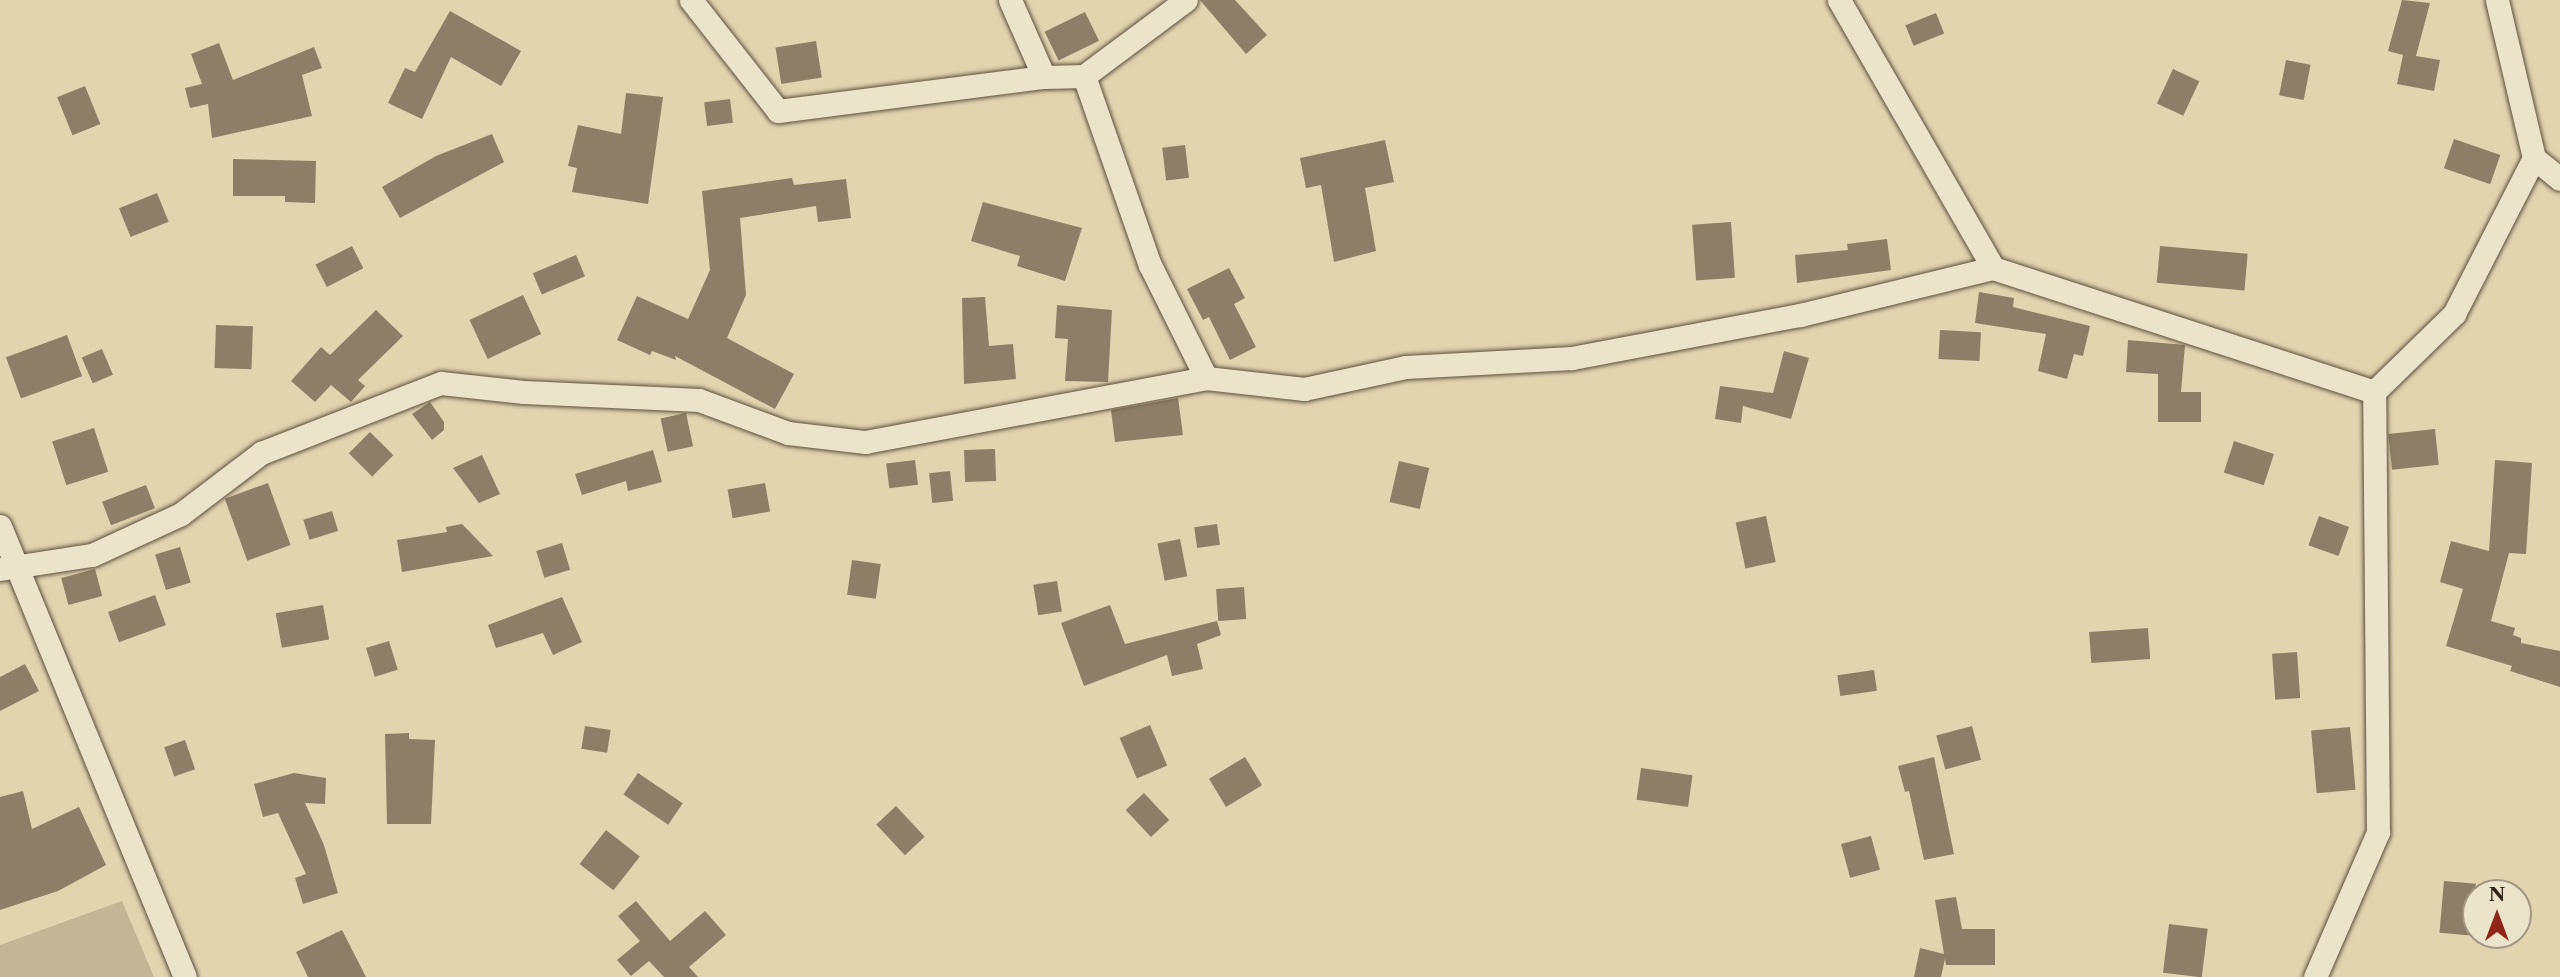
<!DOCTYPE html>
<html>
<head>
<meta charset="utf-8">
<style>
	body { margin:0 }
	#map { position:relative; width:2560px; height:977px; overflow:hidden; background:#e1d4af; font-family:"Libre Caslon Text",serif }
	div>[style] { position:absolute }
	.green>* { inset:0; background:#c3b696 }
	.building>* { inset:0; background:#8d7f67; transform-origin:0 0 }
	.roads { filter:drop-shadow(0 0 2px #5e4f3f) drop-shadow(0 0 2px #5e4f3f) }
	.street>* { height:23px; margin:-11.5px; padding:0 11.5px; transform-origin:11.5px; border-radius:11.5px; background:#ece3cb }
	span { translate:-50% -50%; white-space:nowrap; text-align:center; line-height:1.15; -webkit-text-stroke:7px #ece3cb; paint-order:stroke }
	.north { position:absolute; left:2462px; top:879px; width:70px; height:70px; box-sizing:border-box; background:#ece3cb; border:2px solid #a29684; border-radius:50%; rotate:0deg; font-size:19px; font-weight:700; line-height:28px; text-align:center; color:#32231a }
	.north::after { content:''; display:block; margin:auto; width:24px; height:32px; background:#8f2418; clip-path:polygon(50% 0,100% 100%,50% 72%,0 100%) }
</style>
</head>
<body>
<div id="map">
	<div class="green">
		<div style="clip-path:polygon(122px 901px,154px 977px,0 977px,0 945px)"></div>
	</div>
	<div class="building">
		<div style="clip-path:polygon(1200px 0,1235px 0,1267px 35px,1246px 54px)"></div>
		<div style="clip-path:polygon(2402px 0,2430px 3px,2416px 56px,2440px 60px,2434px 91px,2397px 84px,2403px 55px,2388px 51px)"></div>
		<div style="clip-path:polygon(450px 11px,521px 51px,501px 86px,451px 57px,422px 119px,388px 103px,405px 68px,415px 72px)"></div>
		<div style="left:1085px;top:12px;width:32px;height:45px;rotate:64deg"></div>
		<div style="left:1936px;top:13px;width:22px;height:33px;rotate:68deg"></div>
		<div style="left:816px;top:41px;width:37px;height:41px;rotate:81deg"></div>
		<div style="clip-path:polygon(219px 43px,233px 80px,314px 47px,322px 68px,302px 75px,312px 116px,212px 138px,208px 104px,190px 108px,185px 88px,202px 84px,191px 54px)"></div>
		<div style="left:2286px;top:60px;width:25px;height:36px;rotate:11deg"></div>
		<div style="left:2173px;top:69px;width:29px;height:38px;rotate:25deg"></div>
		<div style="left:85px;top:86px;width:41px;height:30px;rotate:68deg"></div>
		<div style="clip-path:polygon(626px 93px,663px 97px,648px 204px,572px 192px,577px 168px,568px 166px,578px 125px,621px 134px)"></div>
		<div style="left:730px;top:99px;width:24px;height:26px;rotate:83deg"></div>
		<div style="clip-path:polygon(492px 134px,504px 162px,400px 218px,382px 187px,436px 156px)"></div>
		<div style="left:2454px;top:139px;width:49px;height:31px;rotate:19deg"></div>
		<div style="clip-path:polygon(1385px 140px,1394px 182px,1365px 188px,1376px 251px,1334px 262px,1321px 185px,1306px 188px,1300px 158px)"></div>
		<div style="left:1185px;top:145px;width:33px;height:23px;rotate:83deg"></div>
		<div style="clip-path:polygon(233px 159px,316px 161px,315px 203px,285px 202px,285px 196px,233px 196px)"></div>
		<div style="clip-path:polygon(792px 178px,794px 185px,846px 179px,851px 218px,818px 222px,816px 206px,740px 218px,746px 295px,727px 338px,794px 374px,775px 409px,675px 356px,676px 360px,652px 351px,650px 355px,617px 340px,637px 296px,688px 319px,710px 270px,702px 191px)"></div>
		<div style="left:157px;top:193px;width:31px;height:41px;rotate:68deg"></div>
		<div style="clip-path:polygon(983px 202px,1082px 228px,1065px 281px,1017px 266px,1020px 256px,971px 241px)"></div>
		<div style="left:1731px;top:222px;width:56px;height:39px;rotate:86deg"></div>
		<div style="clip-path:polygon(1887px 239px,1891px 270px,1797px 283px,1795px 255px,1848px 250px,1847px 244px)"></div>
		<div style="left:352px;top:246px;width:25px;height:41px;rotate:63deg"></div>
		<div style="left:2160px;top:246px;width:88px;height:37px;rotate:5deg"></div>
		<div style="left:576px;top:255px;width:23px;height:47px;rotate:67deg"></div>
		<div style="clip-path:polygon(1229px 268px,1245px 298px,1234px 304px,1256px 347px,1230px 360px,1209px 317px,1203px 320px,1187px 289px)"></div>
		<div style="clip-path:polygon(1979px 292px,2014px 298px,2013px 307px,2090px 326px,2083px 356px,2074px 354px,2067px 379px,2038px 371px,2046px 334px,1975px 323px)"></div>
		<div style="left:523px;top:295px;width:43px;height:59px;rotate:65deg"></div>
		<div style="clip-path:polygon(985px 297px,989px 346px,1013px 344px,1016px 379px,964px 384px,962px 298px)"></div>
		<div style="clip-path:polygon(1057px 305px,1112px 310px,1108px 382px,1065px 381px,1068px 339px,1055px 338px)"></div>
		<div style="clip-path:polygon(376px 310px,403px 336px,358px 380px,365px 386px,351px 402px,331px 385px,315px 402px,291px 381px,321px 347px,330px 355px)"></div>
		<div style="left:216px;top:325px;width:37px;height:43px;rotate:2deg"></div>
		<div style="left:1940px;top:330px;width:41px;height:29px;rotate:3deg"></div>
		<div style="left:67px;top:335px;width:44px;height:65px;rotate:70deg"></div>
		<div style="clip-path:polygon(2128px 340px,2185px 345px,2181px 392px,2201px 392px,2201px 422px,2158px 422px,2158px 374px,2126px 372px)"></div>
		<div style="left:102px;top:349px;width:28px;height:22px;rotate:67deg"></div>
		<div style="clip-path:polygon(1784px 351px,1809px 358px,1791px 419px,1743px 406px,1741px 423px,1715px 419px,1720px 386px,1773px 393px)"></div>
		<div style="clip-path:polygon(1178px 398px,1183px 435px,1115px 442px,1111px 410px)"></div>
		<div style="clip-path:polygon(430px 402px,444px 422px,444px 430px,432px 440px,412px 414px)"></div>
		<div style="left:686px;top:413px;width:34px;height:26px;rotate:78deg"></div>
		<div style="left:94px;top:428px;width:46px;height:44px;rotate:72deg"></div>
		<div style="left:2435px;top:429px;width:36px;height:47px;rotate:84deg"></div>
		<div style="left:370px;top:432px;width:33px;height:30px;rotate:45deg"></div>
		<div style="left:2234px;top:441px;width:42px;height:33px;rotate:18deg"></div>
		<div style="left:995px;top:449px;width:32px;height:31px;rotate:88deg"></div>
		<div style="clip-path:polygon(653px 450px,662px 482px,628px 491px,626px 481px,582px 495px,575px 474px)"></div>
		<div style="clip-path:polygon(482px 455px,500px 494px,479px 503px,453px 468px)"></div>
		<div style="left:915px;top:460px;width:25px;height:29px;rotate:83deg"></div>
		<div style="clip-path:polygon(2495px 460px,2532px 463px,2526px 554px,2509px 553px,2491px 621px,2515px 628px,2513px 635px,2521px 638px,2521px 643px,2560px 651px,2560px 687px,2510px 671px,2512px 666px,2446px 646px,2463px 589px,2440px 582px,2451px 541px,2489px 551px)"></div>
		<div style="left:1399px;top:461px;width:31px;height:42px;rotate:13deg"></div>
		<div style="left:950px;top:471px;width:30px;height:21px;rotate:84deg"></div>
		<div style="left:268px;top:483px;width:66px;height:46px;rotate:70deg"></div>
		<div style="left:765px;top:483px;width:29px;height:38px;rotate:80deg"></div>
		<div style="left:146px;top:485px;width:25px;height:47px;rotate:69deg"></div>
		<div style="left:332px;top:511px;width:21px;height:30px;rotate:73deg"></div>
		<div style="left:1766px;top:516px;width:47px;height:31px;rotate:78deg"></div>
		<div style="left:2319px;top:516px;width:32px;height:31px;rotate:20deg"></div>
		<div style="clip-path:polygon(462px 524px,493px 556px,402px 572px,397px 540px,447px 532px,446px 527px)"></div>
		<div style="left:1217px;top:524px;width:21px;height:23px;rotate:82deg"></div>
		<div style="left:1180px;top:539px;width:38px;height:23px;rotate:79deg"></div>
		<div style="left:562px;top:543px;width:28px;height:27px;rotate:73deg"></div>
		<div style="left:180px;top:547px;width:37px;height:26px;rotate:73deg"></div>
		<div style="left:852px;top:560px;width:29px;height:35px;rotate:8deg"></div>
		<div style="left:95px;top:569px;width:28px;height:35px;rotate:75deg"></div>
		<div style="left:1057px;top:581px;width:31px;height:24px;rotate:81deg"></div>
		<div style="left:1244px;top:587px;width:32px;height:28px;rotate:86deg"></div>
		<div style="left:155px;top:595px;width:32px;height:50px;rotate:70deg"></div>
		<div style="clip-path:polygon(562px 597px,582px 642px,553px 655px,543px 633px,496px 648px,488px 625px)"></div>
		<div style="left:323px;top:605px;width:35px;height:48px;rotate:80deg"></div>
		<div style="clip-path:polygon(1110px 605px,1125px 644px,1217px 621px,1221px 635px,1197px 644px,1203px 669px,1172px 676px,1167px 655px,1084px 686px,1061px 623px)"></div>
		<div style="left:2148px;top:628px;width:31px;height:59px;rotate:86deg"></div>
		<div style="left:389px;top:641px;width:30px;height:24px;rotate:73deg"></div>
		<div style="left:2297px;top:652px;width:46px;height:25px;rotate:86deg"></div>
		<div style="clip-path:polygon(25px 664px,39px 691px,0 711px,0 677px)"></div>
		<div style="left:1874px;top:670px;width:21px;height:37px;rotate:82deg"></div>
		<div style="left:1150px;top:725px;width:44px;height:33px;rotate:67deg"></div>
		<div style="left:585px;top:726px;width:26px;height:23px;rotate:9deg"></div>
		<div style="left:1972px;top:726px;width:35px;height:37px;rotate:75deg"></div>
		<div style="left:2350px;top:727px;width:63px;height:39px;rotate:85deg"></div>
		<div style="clip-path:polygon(409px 733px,409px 739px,435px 740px,431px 824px,387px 824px,385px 734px)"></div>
		<div style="left:185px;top:740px;width:31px;height:22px;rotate:71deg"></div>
		<div style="left:1245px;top:757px;width:33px;height:42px;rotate:59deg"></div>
		<div style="clip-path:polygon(1934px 757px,1954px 854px,1924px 860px,1909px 791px,1905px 792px,1898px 766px)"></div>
		<div style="left:1641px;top:768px;width:52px;height:32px;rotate:8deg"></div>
		<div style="clip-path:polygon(294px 773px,326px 778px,325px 804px,305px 803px,324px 845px,338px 893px,303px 904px,295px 878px,306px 874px,278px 813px,263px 817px,254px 784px)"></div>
		<div style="left:638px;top:773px;width:54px;height:26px;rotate:34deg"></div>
		<div style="clip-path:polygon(23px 791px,32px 829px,79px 807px,106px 865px,58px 891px,0 910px,0 797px)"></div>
		<div style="left:1144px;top:793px;width:37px;height:25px;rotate:47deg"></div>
		<div style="left:896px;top:806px;width:42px;height:27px;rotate:47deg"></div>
		<div style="left:606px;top:830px;width:43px;height:43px;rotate:38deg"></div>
		<div style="left:1871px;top:836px;width:35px;height:31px;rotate:75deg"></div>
		<div style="left:2444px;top:881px;width:32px;height:52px;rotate:5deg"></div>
		<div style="clip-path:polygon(1956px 897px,1962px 929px,1995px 929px,1995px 965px,1946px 965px,1945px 959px,1941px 977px,1914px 977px,1920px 948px,1944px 954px,1935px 900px)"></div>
		<div style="clip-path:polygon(636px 901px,670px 941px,705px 911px,726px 935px,689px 967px,698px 977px,664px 977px,649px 961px,631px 976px,617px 960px,640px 941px,618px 916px)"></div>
		<div style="left:2169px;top:924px;width:39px;height:49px;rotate:7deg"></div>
		<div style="clip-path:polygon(342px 930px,366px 977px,308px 977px,296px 952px)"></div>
	</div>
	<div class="roads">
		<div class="street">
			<div style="left:691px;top:0;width:141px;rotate:51.9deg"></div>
			<div style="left:778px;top:111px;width:268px;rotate:-7.3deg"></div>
			<div style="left:1044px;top:77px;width:40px;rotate:-1.4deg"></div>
			<div style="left:1084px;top:76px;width:127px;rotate:-36.7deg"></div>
			<div style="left:1010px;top:0;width:84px;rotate:66.2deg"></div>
			<div style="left:1839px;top:0;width:309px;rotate:60.1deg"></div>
			<div style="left:1084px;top:76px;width:200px;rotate:70.8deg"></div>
			<div style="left:1150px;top:265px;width:126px;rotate:63.6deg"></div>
			<div style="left:2534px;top:158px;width:33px;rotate:39deg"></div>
			<div style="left:0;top:526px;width:487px;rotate:67.7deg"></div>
			<div style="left:0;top:569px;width:93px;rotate:-8.7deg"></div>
			<div style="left:92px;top:555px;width:98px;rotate:-24.7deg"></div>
			<div style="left:181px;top:514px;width:101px;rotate:-37.3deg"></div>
			<div style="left:261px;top:453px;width:193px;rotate:-21.3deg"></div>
			<div style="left:441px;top:383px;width:83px;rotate:6.2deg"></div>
			<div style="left:524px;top:392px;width:175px;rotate:2.6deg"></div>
			<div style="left:699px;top:400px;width:95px;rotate:20.3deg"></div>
			<div style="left:788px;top:433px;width:78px;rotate:6.7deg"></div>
			<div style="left:865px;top:442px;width:347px;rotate:-10.6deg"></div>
			<div style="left:1206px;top:378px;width:99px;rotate:6.4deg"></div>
			<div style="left:1304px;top:389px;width:104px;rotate:-12.2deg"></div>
			<div style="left:1406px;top:367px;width:166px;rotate:-3.1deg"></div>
			<div style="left:1572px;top:358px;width:232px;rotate:-10.7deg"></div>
			<div style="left:1800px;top:315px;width:199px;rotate:-13.7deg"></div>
			<div style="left:1993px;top:268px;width:401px;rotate:18deg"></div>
			<div style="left:2315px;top:977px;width:158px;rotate:-66.5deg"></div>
			<div style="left:2378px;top:832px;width:440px;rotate:-90.5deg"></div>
			<div style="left:2374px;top:392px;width:112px;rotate:-44.3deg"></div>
			<div style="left:2454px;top:314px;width:175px;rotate:-62.9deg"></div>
			<div style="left:2534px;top:158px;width:162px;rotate:-103.2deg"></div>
		</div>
	</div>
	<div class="north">N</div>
</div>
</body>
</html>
